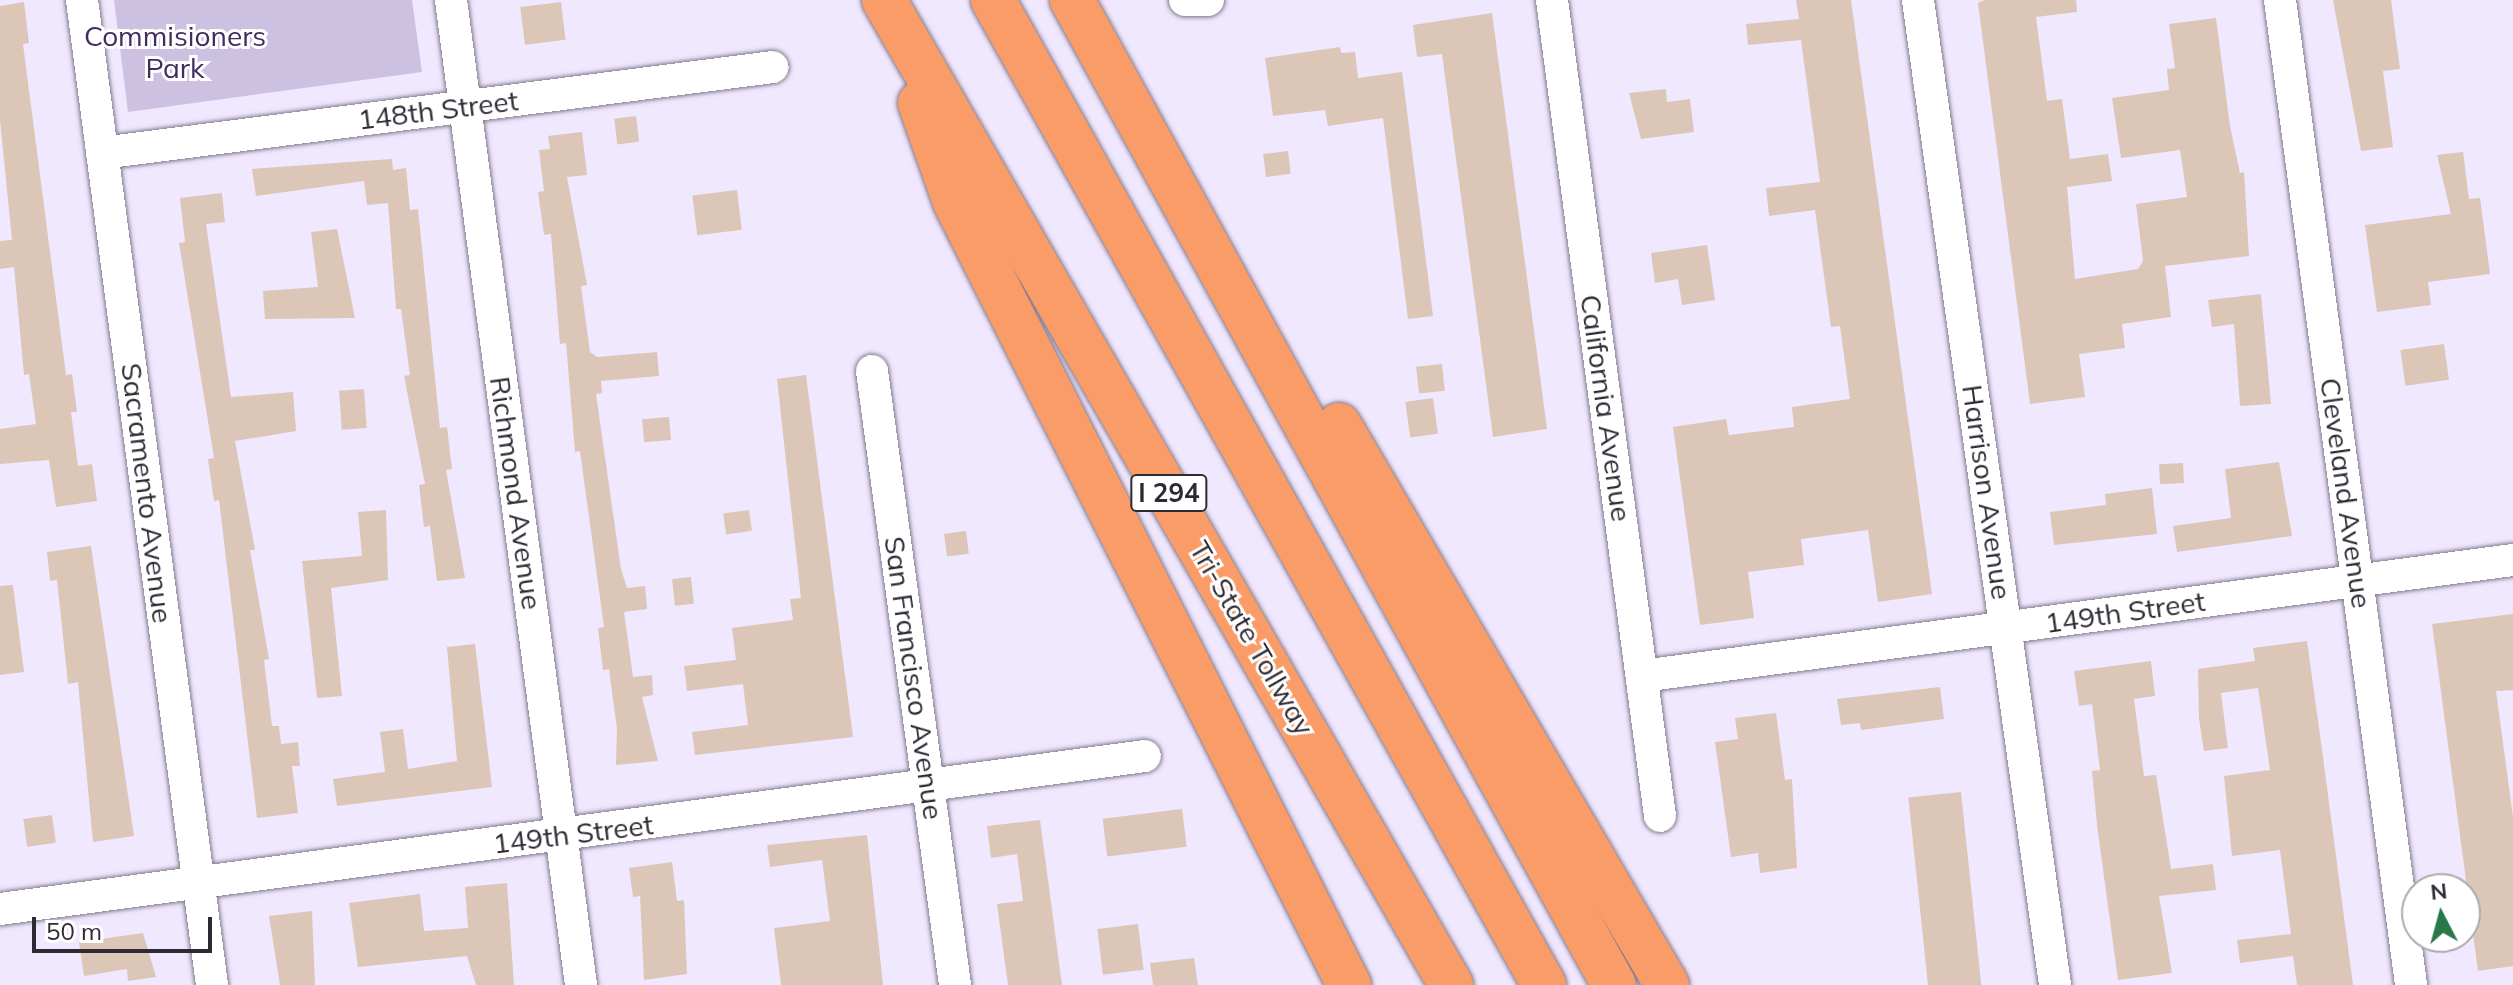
<!DOCTYPE html>
<html>
<head>
<meta charset="utf-8">
<style>
	body { margin:0 }
	#map { position:relative; width:2513px; height:985px; overflow:hidden; background:#f0e8fe; font-family:Mulish,sans-serif }
	div>[style] { position:absolute }
	.green>* { inset:0; background:#cdc1e1 }
	.building>* { inset:0; background:#dcc6b8; transform-origin:0 0 }
	.roads { filter:drop-shadow(0 0 2px #837b8f) drop-shadow(0 0 2px #837b8f) }
	.minor>* { height:32px; margin:-16px; padding:0 16px; transform-origin:16px; border-radius:16px; background:#fff }
	.highway>* { height:44px; margin:-22px; padding:0 22px; transform-origin:22px; border-radius:22px; background:#fa9c68 }
	span { translate:-50% -50%; white-space:nowrap; text-align:center; line-height:1.15; -webkit-text-stroke:6px #fff; paint-order:stroke }
	.shield-label span { padding:2px 6px; background:#fff; border:2px solid; border-radius:6px; -webkit-text-stroke-width:0 }
	.shield-label { font-size:26px; color:#2d2a33; font-weight:700 }
	.park-label { font-size:28px; color:#432b5f }
	.street-label { font-size:28px; color:#2d2a33 }
	.north { position:absolute; left:2401px; top:873px; width:80px; height:80px; box-sizing:border-box; background:#fff; border:2px solid #abaaad; border-radius:50%; rotate:354deg; font-size:22px; font-weight:700; line-height:32px; text-align:center; color:#2d2a33 }
	.north::after { content:''; display:block; margin:auto; width:28px; height:36px; background:#287848; clip-path:polygon(50% 0,100% 100%,50% 72%,0 100%) }
	.scale { position:absolute; left:32px; top:917px; width:180px; height:36px; box-sizing:border-box; border:4px solid #2d2a33; border-top:0; padding-left:10px; font-size:24px; line-height:28px; white-space:nowrap; color:#2d2a33; -webkit-text-stroke:6px #fff; paint-order:stroke }
</style>
</head>
<body>
<div id="map">
	<div class="green">
		<div style="clip-path:polygon(114px 0,412px 0,422px 72px,128px 112px)"></div>
	</div>
	<div class="building">
		<div style="clip-path:polygon(1796px 0,1851px 0,1932px 594px,1878px 602px,1868px 530px,1801px 539px,1804px 565px,1748px 572px,1754px 618px,1700px 625px,1673px 427px,1726px 419px,1729px 435px,1794px 427px,1792px 407px,1850px 399px,1840px 326px,1831px 327px,1815px 210px,1769px 216px,1766px 188px,1820px 182px,1801px 40px,1748px 45px,1746px 24px,1799px 19px)"></div>
		<div style="clip-path:polygon(1985px 0,2076px 0,2077px 12px,2036px 17px,2047px 101px,2062px 99px,2070px 159px,2108px 154px,2112px 181px,2067px 187px,2075px 279px,2138px 269px,2143px 261px,2136px 204px,2187px 197px,2180px 150px,2121px 158px,2112px 98px,2169px 90px,2167px 69px,2175px 68px,2169px 24px,2216px 18px,2230px 126px,2240px 173px,2244px 172px,2249px 256px,2165px 266px,2171px 317px,2122px 324px,2125px 348px,2079px 354px,2085px 397px,2030px 404px,1978px 3px)"></div>
		<div style="clip-path:polygon(2333px 0,2391px 0,2400px 69px,2383px 71px,2393px 147px,2361px 151px)"></div>
		<div style="clip-path:polygon(24px 2px,29px 43px,23px 44px,66px 375px,72px 374px,77px 412px,71px 412px,78px 466px,92px 464px,97px 501px,56px 507px,49px 460px,0 464px,0 429px,36px 424px,29px 374px,24px 375px,14px 267px,0 269px,0 241px,12px 240px,0 120px,0 6px)"></div>
		<div style="left:561px;top:2px;width:38px;height:41px;rotate:83deg"></div>
		<div style="clip-path:polygon(1492px 13px,1547px 429px,1493px 437px,1442px 54px,1417px 57px,1413px 25px)"></div>
		<div style="clip-path:polygon(1340px 47px,1341px 53px,1355px 52px,1358px 78px,1402px 72px,1433px 316px,1408px 319px,1383px 118px,1328px 126px,1325px 110px,1273px 116px,1265px 58px)"></div>
		<div style="clip-path:polygon(1666px 89px,1667px 102px,1690px 99px,1694px 132px,1641px 139px,1629px 93px)"></div>
		<div style="left:636px;top:116px;width:26px;height:22px;rotate:83deg"></div>
		<div style="clip-path:polygon(582px 132px,587px 175px,567px 177px,587px 285px,581px 286px,590px 352px,597px 357px,657px 352px,659px 376px,601px 381px,602px 393px,596px 394px,621px 569px,627px 588px,645px 586px,647px 609px,624px 612px,633px 677px,652px 675px,653px 695px,642px 697px,658px 761px,616px 765px,617px 729px,609px 669px,603px 670px,598px 628px,604px 627px,580px 451px,575px 452px,566px 343px,560px 344px,551px 234px,544px 235px,538px 192px,544px 191px,539px 150px,550px 149px,548px 136px)"></div>
		<div style="left:1288px;top:151px;width:23px;height:25px;rotate:83deg"></div>
		<div style="clip-path:polygon(2463px 152px,2469px 199px,2480px 198px,2490px 274px,2428px 282px,2431px 305px,2377px 312px,2365px 225px,2451px 214px,2437px 155px)"></div>
		<div style="clip-path:polygon(392px 159px,393px 170px,406px 168px,410px 210px,418px 209px,440px 428px,447px 427px,452px 469px,446px 470px,465px 578px,437px 581px,430px 526px,424px 527px,419px 485px,425px 484px,404px 376px,410px 375px,401px 309px,396px 309px,388px 203px,367px 205px,364px 181px,256px 196px,252px 169px)"></div>
		<div style="left:737px;top:190px;width:40px;height:45px;rotate:83deg"></div>
		<div style="clip-path:polygon(222px 193px,225px 222px,206px 224px,231px 397px,293px 392px,296px 431px,235px 441px,255px 550px,250px 550px,269px 659px,264px 660px,272px 726px,279px 726px,281px 744px,298px 742px,300px 766px,292px 766px,298px 813px,257px 818px,219px 500px,214px 501px,208px 459px,214px 458px,179px 243px,185px 242px,180px 198px)"></div>
		<div style="clip-path:polygon(337px 229px,355px 318px,265px 319px,263px 291px,318px 287px,311px 232px)"></div>
		<div style="clip-path:polygon(1707px 245px,1715px 300px,1682px 305px,1678px 279px,1655px 283px,1651px 253px)"></div>
		<div style="clip-path:polygon(2261px 294px,2271px 404px,2240px 406px,2234px 324px,2212px 327px,2208px 300px)"></div>
		<div style="left:2444px;top:344px;width:36px;height:44px;rotate:82deg"></div>
		<div style="left:1442px;top:364px;width:27px;height:26px;rotate:84deg"></div>
		<div style="clip-path:polygon(806px 375px,853px 737px,695px 755px,692px 732px,748px 725px,743px 684px,687px 691px,684px 666px,736px 660px,732px 628px,793px 620px,790px 599px,801px 598px,777px 379px)"></div>
		<div style="left:364px;top:389px;width:39px;height:25px;rotate:86deg"></div>
		<div style="left:1433px;top:398px;width:36px;height:28px;rotate:82deg"></div>
		<div style="left:669px;top:417px;width:23px;height:27px;rotate:85deg"></div>
		<div style="clip-path:polygon(2279px 462px,2292px 536px,2177px 552px,2173px 526px,2231px 518px,2225px 469px)"></div>
		<div style="left:2183px;top:463px;width:20px;height:24px;rotate:87deg"></div>
		<div style="clip-path:polygon(2152px 488px,2157px 534px,2054px 545px,2050px 512px,2106px 505px,2105px 494px)"></div>
		<div style="clip-path:polygon(386px 510px,388px 580px,331px 588px,342px 696px,317px 698px,302px 561px,362px 556px,358px 512px)"></div>
		<div style="left:749px;top:510px;width:21px;height:26px;rotate:82deg"></div>
		<div style="left:966px;top:531px;width:23px;height:22px;rotate:83deg"></div>
		<div style="clip-path:polygon(91px 546px,134px 836px,93px 842px,78px 682px,68px 684px,57px 580px,50px 581px,47px 552px)"></div>
		<div style="left:691px;top:577px;width:27px;height:19px;rotate:84deg"></div>
		<div style="clip-path:polygon(13px 585px,24px 672px,0 675px,0 586px)"></div>
		<div style="clip-path:polygon(2513px 614px,2513px 690px,2496px 691px,2513px 817px,2513px 966px,2478px 971px,2432px 624px)"></div>
		<div style="clip-path:polygon(2307px 641px,2321px 742px,2353px 985px,2297px 985px,2293px 956px,2240px 963px,2237px 940px,2291px 934px,2280px 850px,2232px 856px,2224px 776px,2270px 770px,2258px 688px,2221px 693px,2228px 748px,2204px 751px,2199px 719px,2198px 669px,2255px 661px,2253px 648px)"></div>
		<div style="clip-path:polygon(475px 644px,492px 787px,337px 806px,333px 779px,385px 772px,380px 732px,403px 729px,408px 769px,457px 761px,447px 647px)"></div>
		<div style="clip-path:polygon(2151px 661px,2155px 696px,2134px 699px,2144px 776px,2156px 775px,2171px 869px,2213px 864px,2216px 890px,2159px 896px,2172px 973px,2118px 980px,2097px 825px,2092px 771px,2100px 770px,2092px 704px,2079px 706px,2074px 671px)"></div>
		<div style="clip-path:polygon(1940px 687px,1944px 719px,1861px 730px,1860px 723px,1841px 725px,1837px 699px)"></div>
		<div style="clip-path:polygon(1776px 713px,1785px 780px,1792px 779px,1797px 868px,1760px 873px,1758px 853px,1731px 857px,1715px 742px,1738px 739px,1735px 718px)"></div>
		<div style="left:1961px;top:792px;width:194px;height:53px;rotate:84deg"></div>
		<div style="left:1182px;top:809px;width:38px;height:80px;rotate:83deg"></div>
		<div style="left:52px;top:815px;width:28px;height:29px;rotate:82deg"></div>
		<div style="clip-path:polygon(1040px 820px,1062px 985px,1008px 985px,997px 904px,1023px 901px,1017px 854px,991px 858px,987px 826px)"></div>
		<div style="clip-path:polygon(867px 835px,883px 985px,781px 985px,774px 928px,830px 921px,822px 860px,770px 867px,767px 845px)"></div>
		<div style="clip-path:polygon(672px 862px,677px 901px,684px 900px,687px 974px,644px 980px,640px 896px,633px 897px,629px 868px)"></div>
		<div style="clip-path:polygon(507px 883px,514px 985px,476px 985px,467px 956px,358px 967px,349px 903px,420px 894px,424px 931px,468px 928px,465px 887px)"></div>
		<div style="clip-path:polygon(312px 911px,315px 985px,280px 985px,269px 916px)"></div>
		<div style="left:1138px;top:924px;width:46px;height:41px;rotate:83deg"></div>
		<div style="clip-path:polygon(143px 933px,156px 977px,128px 981px,127px 969px,84px 976px,79px 942px)"></div>
		<div style="clip-path:polygon(1194px 958px,1198px 985px,1153px 985px,1150px 963px)"></div>
	</div>
	<div class="roads">
		<div class="minor">
			<div style="left:82px;top:0;width:994px;rotate:82.48deg"></div>
			<div style="left:451px;top:0;width:994px;rotate:82.48deg"></div>
			<div style="left:1185px;top:0;width:23px"></div>
			<div style="left:1552px;top:0;width:823px;rotate:82.46deg"></div>
			<div style="left:1918px;top:0;width:994px;rotate:82.08deg"></div>
			<div style="left:2280px;top:0;width:994px;rotate:82.42deg"></div>
			<div style="left:102px;top:153px;width:676px;rotate:-7.3deg"></div>
			<div style="left:872px;top:371px;width:620px;rotate:82.3deg"></div>
			<div style="left:1642px;top:676px;width:879px;rotate:-7.59deg"></div>
			<div style="left:0;top:909px;width:1155px;rotate:-7.61deg"></div>
		</div>
		<div class="highway">
			<div style="left:884px;top:0;width:1137px;rotate:60.07deg"></div>
			<div style="left:993px;top:0;width:1129px;rotate:60.78deg"></div>
			<div style="left:1072px;top:0;width:1124px;rotate:61.18deg"></div>
			<div style="left:920px;top:103px;width:105px;rotate:70.5deg"></div>
			<div style="left:955px;top:202px;width:877px;rotate:63.29deg"></div>
			<div style="left:1339px;top:425px;width:649px;rotate:59.64deg"></div>
		</div>
	</div>
	<div class="shield-label">
		<span style="left:1169px;top:493px">I 294</span>
	</div>
	<div class="park-label">
		<span style="left:175px;top:52px">Commisioners<br>Park</span>
	</div>
	<div class="street-label">
		<span style="left:438px;top:110px;rotate:-7deg">148th Street</span>
		<span style="left:1606px;top:408px;rotate:82deg">California Avenue</span>
		<span style="left:1987px;top:492px;rotate:82deg">Harrison Avenue</span>
		<span style="left:147px;top:493px;rotate:83deg">Sacramento Avenue</span>
		<span style="left:516px;top:493px;rotate:82deg">Richmond Avenue</span>
		<span style="left:2346px;top:493px;rotate:82deg">Cleveland Avenue</span>
		<span style="left:2125px;top:612px;rotate:-8deg">149th Street</span>
		<span style="left:1252px;top:638px;rotate:60deg">Tri-State Tollway</span>
		<span style="left:914px;top:678px;rotate:82deg">San Francisco Avenue</span>
		<span style="left:573px;top:834px;rotate:-7deg">149th Street</span>
	</div>
	<div class="north">N</div>
	<div class="scale">50 m</div>
</div>
</body>
</html>
